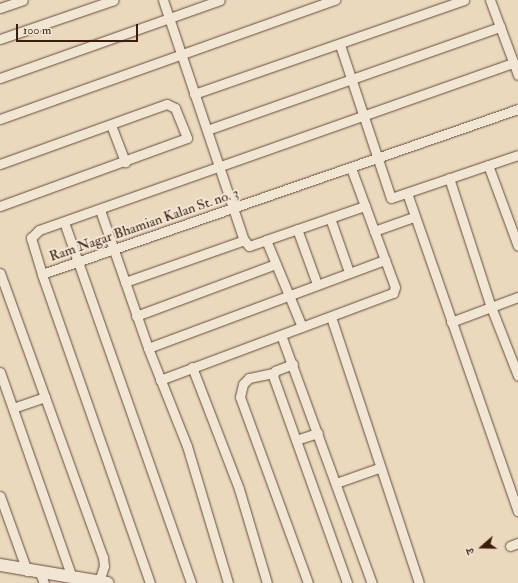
<!DOCTYPE html>
<html>
<head>
<meta charset="utf-8">
<style>
	body { margin:0 }
	#map { position:relative; width:518px; height:583px; overflow:hidden; background:#ead9bd; font-family:"IM FELL Double Pica","Noto Serif Devanagari",serif }
	div>[style] { position:absolute }
	.roads { filter:drop-shadow(0 0 1px #684b39) drop-shadow(0 0 1px #684b39) }
	.minor>* { height:9px; margin:-4.5px; padding:0 4.5px; transform-origin:4.5px; border-radius:4.5px; background:#f1e6d4 }
	.tertiary>* { height:12px; margin:-6px; padding:0 6px; transform-origin:6px; border-radius:6px; background:#f1e6d4 }
	span { translate:-50% -50%; white-space:nowrap; text-align:center; line-height:1.15; -webkit-text-stroke:4px #f1e6d4; paint-order:stroke }
	.street-label { font-size:14px; color:#3c1c0d }
	.north { position:absolute; left:462px; top:527px; width:40px; height:40px; -webkit-text-stroke:3px #f1e6d4; paint-order:stroke; rotate:250deg; font-size:11px; font-weight:700; line-height:16px; text-align:center; color:#3c1c0d }
	.north::after { content:''; display:block; margin:auto; width:14px; height:18px; background:#3c1c0d; clip-path:polygon(50% 0,100% 100%,50% 72%,0 100%) }
	.scale { position:absolute; left:16px; top:24px; width:122px; height:18px; box-sizing:border-box; border:2px solid #3c1c0d; border-top:0; padding-left:5px; font-size:12px; line-height:14px; white-space:nowrap; color:#3c1c0d; -webkit-text-stroke:3px #f1e6d4; paint-order:stroke }
</style>
</head>
<body>
<div id="map">
	<div class="roads">
		<div class="minor">
			<div style="left:163px;top:0;width:253px;rotate:71.4deg"></div>
			<div style="left:490px;top:0;width:80px;rotate:69.5deg"></div>
			<div style="left:0;top:8px;width:24px;rotate:-19deg"></div>
			<div style="left:0;top:39px;width:120px;rotate:-18.9deg"></div>
			<div style="left:340px;top:45px;width:161px;rotate:71.6deg"></div>
			<div style="left:391px;top:198px;width:134px;rotate:-18.7deg"></div>
			<div style="left:0;top:78px;width:233px;rotate:-19.5deg"></div>
			<div style="left:194px;top:94px;width:286px;rotate:-19.2deg"></div>
			<div style="left:0;top:119px;width:356px;rotate:-19.6deg"></div>
			<div style="left:111px;top:125px;width:40px;rotate:69deg"></div>
			<div style="left:207px;top:130px;width:311px;rotate:-19.4deg"></div>
			<div style="left:0;top:164px;width:177px;rotate:-19.8deg"></div>
			<div style="left:167px;top:104px;width:9px;rotate:27deg"></div>
			<div style="left:175px;top:108px;width:32px;rotate:68deg"></div>
			<div style="left:187px;top:138px;width:199px;rotate:160deg"></div>
			<div style="left:488px;top:165px;width:86px;rotate:69.7deg"></div>
			<div style="left:449px;top:178px;width:136px;rotate:72deg"></div>
			<div style="left:491px;top:307px;width:74px;rotate:68.6deg"></div>
			<div style="left:407px;top:193px;width:337px;rotate:70.8deg"></div>
			<div style="left:100px;top:210px;width:146px;rotate:70.8deg"></div>
			<div style="left:148px;top:348px;width:105px;rotate:68.3deg"></div>
			<div style="left:187px;top:446px;width:143px;rotate:73.3deg"></div>
			<div style="left:330px;top:218px;width:57px;rotate:70.6deg"></div>
			<div style="left:64px;top:222px;width:383px;rotate:70.6deg"></div>
			<div style="left:297px;top:229px;width:59px;rotate:70deg"></div>
			<div style="left:374px;top:231px;width:42px;rotate:-19.3deg"></div>
			<div style="left:266px;top:240px;width:105px;rotate:-19deg"></div>
			<div style="left:0;top:273px;width:302px;rotate:70.1deg"></div>
			<div style="left:103px;top:557px;width:9px;rotate:84deg"></div>
			<div style="left:104px;top:566px;width:16px;rotate:108deg"></div>
			<div style="left:42px;top:274px;width:38px;rotate:-107deg"></div>
			<div style="left:31px;top:238px;width:11px;rotate:-45deg"></div>
			<div style="left:39px;top:230px;width:503px;rotate:-19.41deg"></div>
			<div style="left:125px;top:282px;width:126px;rotate:-19.4deg"></div>
			<div style="left:244px;top:240px;width:8px;rotate:50deg"></div>
			<div style="left:249px;top:246px;width:18px;rotate:-19deg"></div>
			<div style="left:266px;top:240px;width:94px;rotate:67.5deg"></div>
			<div style="left:136px;top:316px;width:149px;rotate:-20.4deg"></div>
			<div style="left:331px;top:317px;width:280px;rotate:71.7deg"></div>
			<div style="left:451px;top:322px;width:72px;rotate:-20.5deg"></div>
			<div style="left:281px;top:335px;width:264px;rotate:69.9deg"></div>
			<div style="left:148px;top:348px;width:253px;rotate:-20.4deg"></div>
			<div style="left:293px;top:364px;width:19px;rotate:159deg"></div>
			<div style="left:275px;top:371px;width:5px;rotate:112deg"></div>
			<div style="left:273px;top:376px;width:220px;rotate:70.3deg"></div>
			<div style="left:192px;top:367px;width:131px;rotate:68.9deg"></div>
			<div style="left:239px;top:489px;width:98px;rotate:73.4deg"></div>
			<div style="left:0;top:372px;width:218px;rotate:70.7deg"></div>
			<div style="left:273px;top:373px;width:25px;rotate:168deg"></div>
			<div style="left:249px;top:378px;width:8px;rotate:135deg"></div>
			<div style="left:243px;top:384px;width:13px;rotate:103deg"></div>
			<div style="left:240px;top:397px;width:198px;rotate:69.9deg"></div>
			<div style="left:160px;top:380px;width:249px;rotate:-20.5deg"></div>
			<div style="left:393px;top:293px;width:6px;rotate:-72deg"></div>
			<div style="left:395px;top:287px;width:127px;rotate:-110.3deg"></div>
			<div style="left:13px;top:408px;width:34px;rotate:-19deg"></div>
			<div style="left:296px;top:440px;width:23px;rotate:-18deg"></div>
			<div style="left:336px;top:483px;width:46px;rotate:-19.2deg"></div>
			<div style="left:0;top:496px;width:80px;rotate:70.2deg"></div>
			<div style="left:510px;top:546px;width:9px;rotate:-21deg"></div>
			<div style="left:40px;top:573px;width:11px;rotate:68deg"></div>
			<div style="left:150px;top:583px;width:327px;rotate:-109.3deg"></div>
			<div style="left:42px;top:274px;width:504px;rotate:-19.12deg"></div>
		</div>
		<div class="tertiary">
			<div style="left:0;top:565px;width:109px;rotate:9.5deg"></div>
		</div>
	</div>
	<div class="street-label">
		<span style="left:144px;top:225px;rotate:-19deg">Ram Nagar Bhamian Kalan St. no. 3</span>
	</div>
	<div class="north">उ</div>
	<div class="scale">100 m</div>
</div>
</body>
</html>
